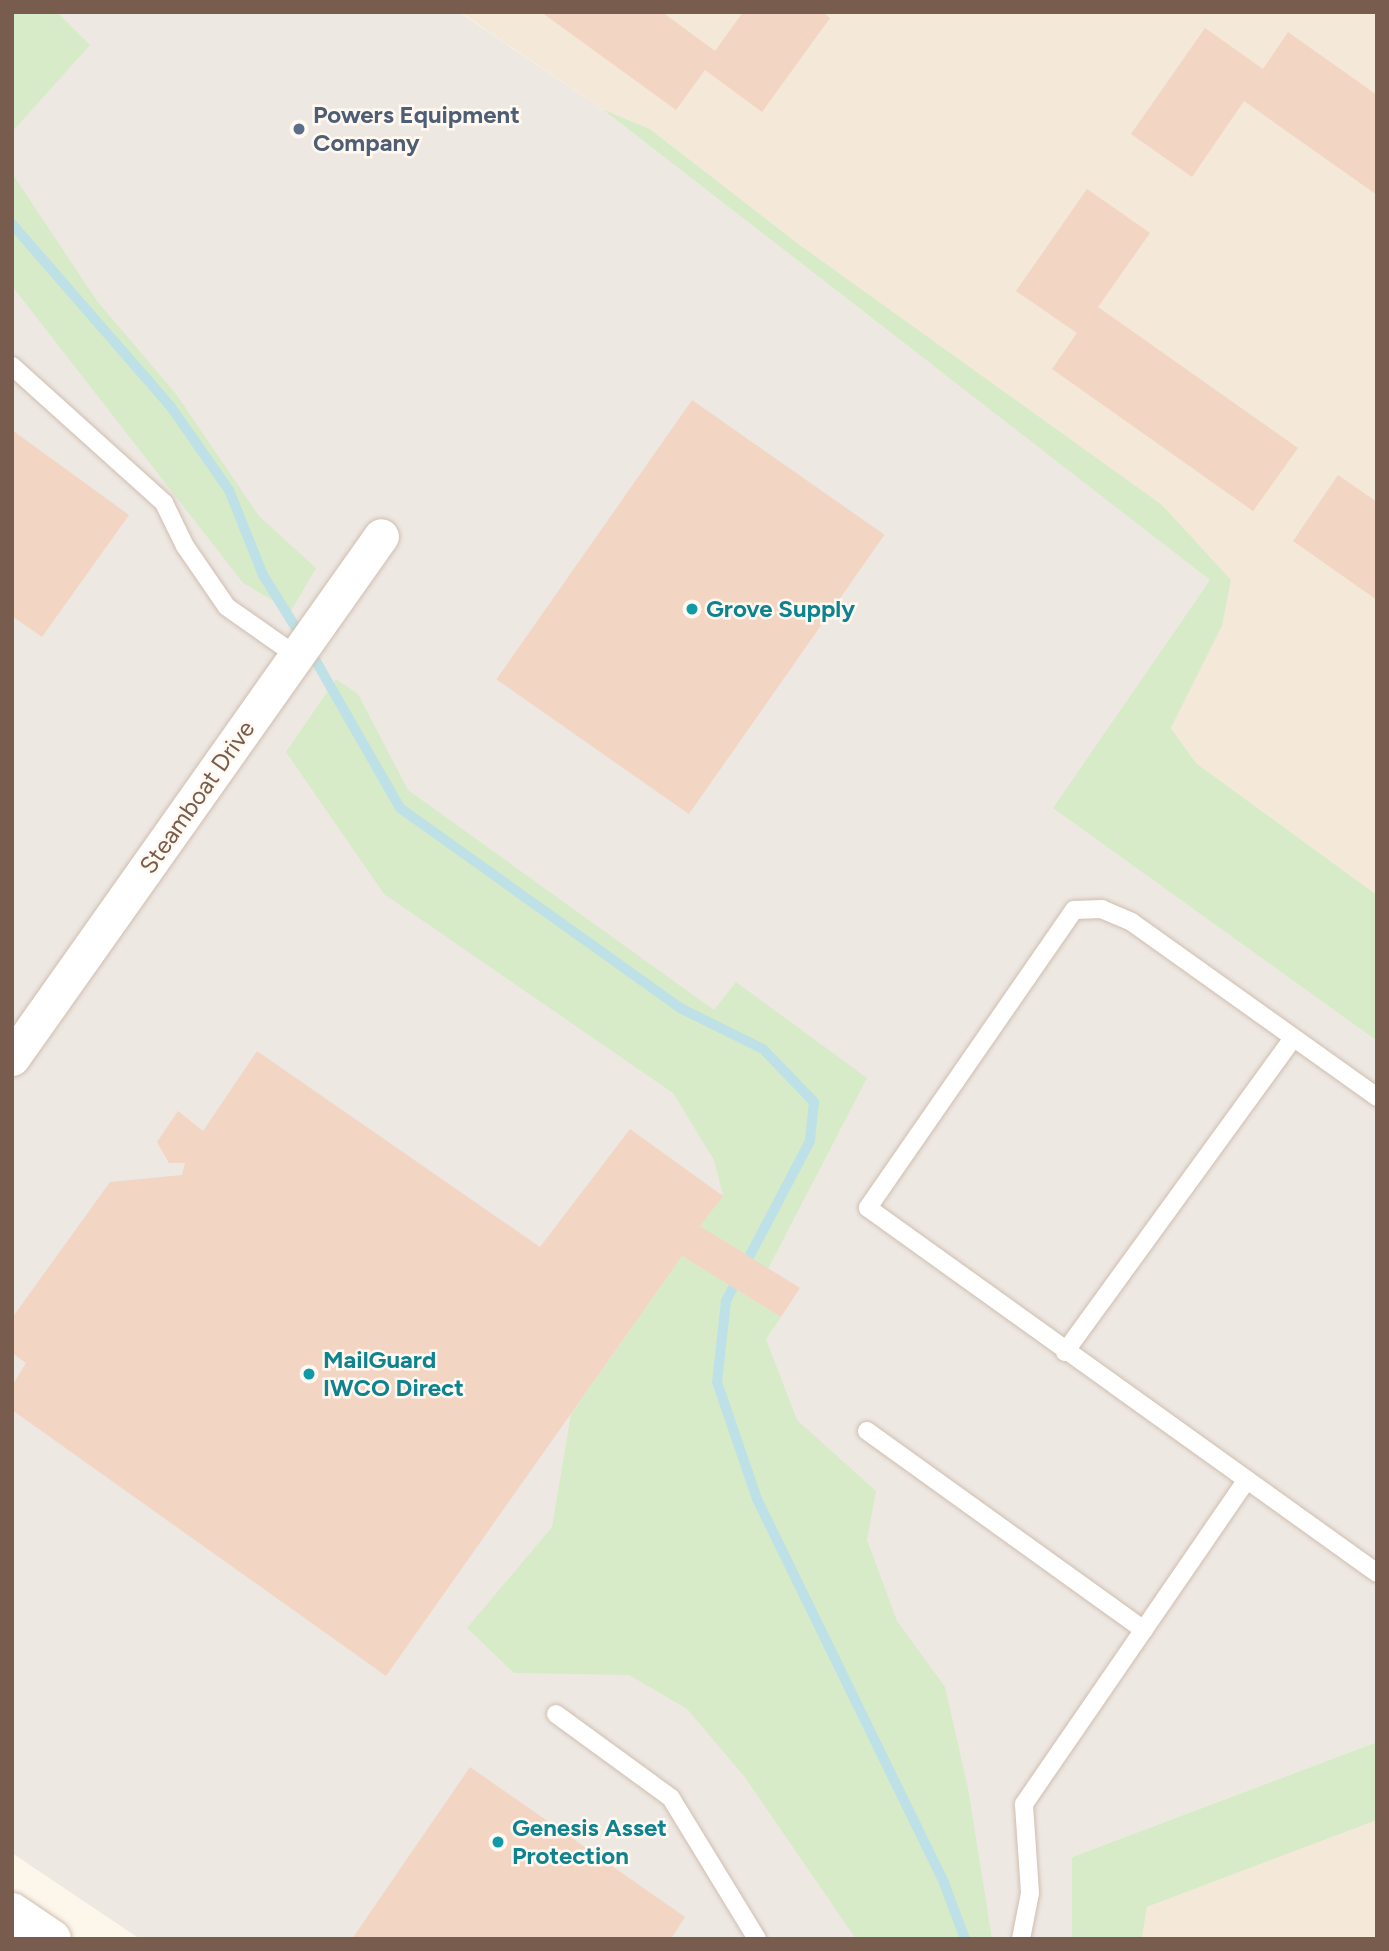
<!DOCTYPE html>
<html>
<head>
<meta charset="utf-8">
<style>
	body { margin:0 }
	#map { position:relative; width:1389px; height:1951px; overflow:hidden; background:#fdf6eb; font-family:Figtree,sans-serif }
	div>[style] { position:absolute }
	.residential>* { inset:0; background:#f4e8d9 }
	.industrial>* { inset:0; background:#eee8e3 }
	.green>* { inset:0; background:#d7ebc8 }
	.stream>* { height:10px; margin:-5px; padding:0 5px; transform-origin:5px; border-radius:5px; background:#bee1e7 }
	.building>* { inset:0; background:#f2d5c2; transform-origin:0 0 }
	.roads { filter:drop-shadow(0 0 2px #cfbeaf) drop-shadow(0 0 2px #cfbeaf) }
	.lane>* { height:18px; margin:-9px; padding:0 9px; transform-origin:9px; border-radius:9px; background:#fff }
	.street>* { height:35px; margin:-17.5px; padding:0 17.5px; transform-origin:17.5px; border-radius:17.5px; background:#fff }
	.secondary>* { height:38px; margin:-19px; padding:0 19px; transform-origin:19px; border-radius:19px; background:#fff }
	.dots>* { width:19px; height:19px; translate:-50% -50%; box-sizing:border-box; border:4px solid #fff9f1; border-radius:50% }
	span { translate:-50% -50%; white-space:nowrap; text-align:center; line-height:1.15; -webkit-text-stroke:5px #fff9f1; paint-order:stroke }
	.service-label { font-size:24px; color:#4e5e75; font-weight:700 }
	.left { translate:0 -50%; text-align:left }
	.culture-label { font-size:24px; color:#0d838f; font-weight:700 }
	.street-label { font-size:24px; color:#785c4d }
	.frame { position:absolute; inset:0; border:14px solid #785c4d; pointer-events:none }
</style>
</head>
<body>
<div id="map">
	<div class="residential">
		<div style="clip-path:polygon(460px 12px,1377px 12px,1377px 895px,1196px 763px,1171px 728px,1222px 626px,801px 246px,650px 129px,602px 109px)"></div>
		<div style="clip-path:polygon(1377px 1820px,1377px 1939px,1142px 1939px,1147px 1907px)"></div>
	</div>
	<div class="industrial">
		<div style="clip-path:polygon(12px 12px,459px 12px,602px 109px,1210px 580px,1054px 808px,1377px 1041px,1377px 1742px,1072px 1857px,1072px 1939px,140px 1939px,12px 1853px)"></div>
	</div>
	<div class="green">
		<div style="clip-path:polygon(12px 12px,57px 12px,90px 45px,12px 132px)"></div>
		<div style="clip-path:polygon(602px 109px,650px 129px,801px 246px,1162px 505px,1231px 580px,1222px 626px,1171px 728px,1196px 763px,1377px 895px,1377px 1041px,1053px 808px,1210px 580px)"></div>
		<div style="clip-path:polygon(12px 173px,97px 301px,176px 394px,259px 516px,316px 568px,291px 611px,243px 583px,12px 286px)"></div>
		<div style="clip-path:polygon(336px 679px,358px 694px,408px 790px,714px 1010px,736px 982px,867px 1078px,768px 1269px,700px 1226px,723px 1195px,714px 1160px,673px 1093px,384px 894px,286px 752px)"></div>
		<div style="clip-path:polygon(682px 1256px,781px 1317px,766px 1339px,797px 1420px,876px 1491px,867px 1540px,897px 1621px,945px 1687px,968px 1788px,992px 1939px,856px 1939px,744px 1776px,687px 1709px,629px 1675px,514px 1673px,467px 1628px,552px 1527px,571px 1414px)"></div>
		<div style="clip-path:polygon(1377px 1742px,1377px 1820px,1147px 1907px,1142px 1939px,1072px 1939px,1072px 1857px)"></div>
	</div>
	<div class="stream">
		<div style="left:12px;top:224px;width:242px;rotate:49deg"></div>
		<div style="left:171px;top:407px;width:101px;rotate:55.1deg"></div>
		<div style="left:229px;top:490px;width:92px;rotate:68.2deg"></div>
		<div style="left:263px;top:575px;width:72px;rotate:58.1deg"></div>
		<div style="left:309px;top:649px;width:183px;rotate:60.2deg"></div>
		<div style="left:400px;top:808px;width:346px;rotate:35.5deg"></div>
		<div style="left:682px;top:1009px;width:90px;rotate:26.3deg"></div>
		<div style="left:763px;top:1049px;width:74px;rotate:46.1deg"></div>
		<div style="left:814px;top:1102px;width:39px;rotate:96deg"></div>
		<div style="left:810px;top:1141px;width:181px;rotate:117.7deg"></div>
		<div style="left:726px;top:1301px;width:81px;rotate:96.3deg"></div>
		<div style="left:717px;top:1382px;width:124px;rotate:71.1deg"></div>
		<div style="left:757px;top:1499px;width:427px;rotate:64deg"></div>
		<div style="left:944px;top:1883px;width:60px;rotate:69.4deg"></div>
	</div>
	<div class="building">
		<div style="clip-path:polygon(541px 12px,662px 12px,715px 51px,743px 12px,822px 12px,830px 18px,762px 112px,705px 70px,676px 110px)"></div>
		<div style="clip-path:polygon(1205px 28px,1263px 69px,1288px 32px,1377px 95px,1377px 195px,1244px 101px,1192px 177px,1131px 134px)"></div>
		<div style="clip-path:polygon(1087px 189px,1150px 233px,1098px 307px,1298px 448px,1253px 511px,1052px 369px,1077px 333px,1016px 291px)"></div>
		<div style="left:692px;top:400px;width:235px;height:341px;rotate:35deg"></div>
		<div style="clip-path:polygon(12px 430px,129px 515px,42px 637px,12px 616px)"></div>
		<div style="clip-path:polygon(1338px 475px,1377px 502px,1377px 600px,1293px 541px)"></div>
		<div style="clip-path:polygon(257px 1051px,540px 1247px,630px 1129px,723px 1196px,700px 1226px,800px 1288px,781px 1317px,682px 1256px,386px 1676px,12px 1410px,12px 1386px,26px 1363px,12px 1353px,12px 1318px,110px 1182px,182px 1175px,185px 1163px,169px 1163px,157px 1142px,178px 1111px,203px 1131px)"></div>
		<div style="clip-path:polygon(470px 1767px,685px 1917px,671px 1939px,352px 1939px)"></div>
	</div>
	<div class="roads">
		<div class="lane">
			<div style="left:12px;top:366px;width:205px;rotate:42deg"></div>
			<div style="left:164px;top:503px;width:48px;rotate:64deg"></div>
			<div style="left:185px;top:546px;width:74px;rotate:55.5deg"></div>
			<div style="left:227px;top:607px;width:85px;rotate:35deg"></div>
			<div style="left:1377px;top:1097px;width:301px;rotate:-144.5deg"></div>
			<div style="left:1132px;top:922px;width:33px;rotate:-157deg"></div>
			<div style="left:1102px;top:909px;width:28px;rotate:178deg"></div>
			<div style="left:1074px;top:910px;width:362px;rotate:124.7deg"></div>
			<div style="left:868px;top:1208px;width:626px;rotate:35.64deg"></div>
			<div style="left:1065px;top:1352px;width:388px;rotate:-54deg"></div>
			<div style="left:867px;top:1431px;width:341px;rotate:35.7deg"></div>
			<div style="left:556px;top:1714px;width:142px;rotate:36.1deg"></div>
			<div style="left:671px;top:1798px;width:165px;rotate:58.6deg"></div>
			<div style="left:1021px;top:1939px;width:47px;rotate:-78.9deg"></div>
			<div style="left:1030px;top:1893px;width:89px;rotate:-93.9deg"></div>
			<div style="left:1024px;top:1804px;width:390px;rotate:-55.5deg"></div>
		</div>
		<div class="street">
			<div style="left:12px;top:1058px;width:639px;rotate:-54.74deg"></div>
		</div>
		<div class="secondary">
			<div style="left:12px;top:1912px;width:48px;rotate:34deg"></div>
		</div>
	</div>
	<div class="dots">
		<div style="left:299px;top:129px;background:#5c6f8a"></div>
		<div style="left:692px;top:609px;background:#0f9aa8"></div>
		<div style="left:309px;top:1374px;background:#0f9aa8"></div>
		<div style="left:498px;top:1842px;background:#0f9aa8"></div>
	</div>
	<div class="service-label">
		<span class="left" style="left:313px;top:129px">Powers Equipment<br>Company</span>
	</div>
	<div class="culture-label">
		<span class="left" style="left:706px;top:609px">Grove Supply</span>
		<span class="left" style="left:323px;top:1374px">MailGuard<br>IWCO Direct</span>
		<span class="left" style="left:512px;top:1842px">Genesis Asset<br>Protection</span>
	</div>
	<div class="street-label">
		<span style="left:197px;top:797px;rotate:-55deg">Steamboat Drive</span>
	</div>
	<div class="frame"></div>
</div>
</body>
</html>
